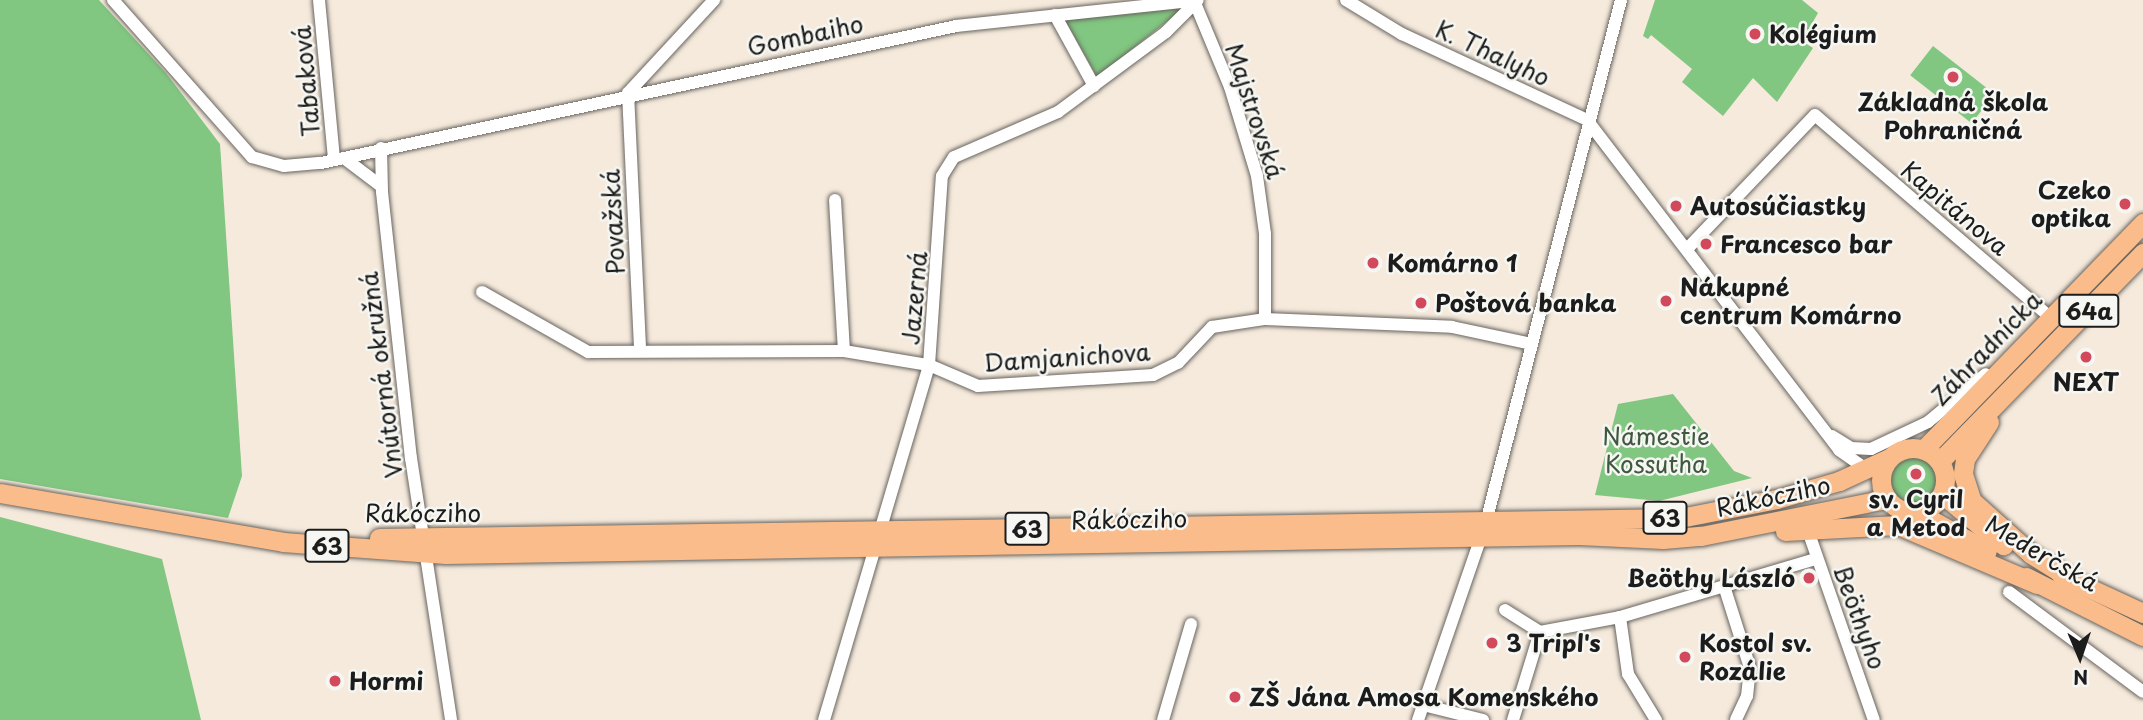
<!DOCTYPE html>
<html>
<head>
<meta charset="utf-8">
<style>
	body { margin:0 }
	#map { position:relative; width:2143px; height:720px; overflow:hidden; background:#f5eadc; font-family:"Playpen Sans",sans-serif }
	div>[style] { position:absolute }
	.green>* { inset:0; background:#81c681; transform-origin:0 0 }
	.round { border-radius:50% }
	.roads { filter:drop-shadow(0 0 2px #68645f) drop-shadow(0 0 2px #68645f) }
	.street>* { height:12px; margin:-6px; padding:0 6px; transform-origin:6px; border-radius:6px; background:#fff }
	.primary>* { height:19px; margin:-9.5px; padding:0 9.5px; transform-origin:9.5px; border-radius:9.5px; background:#f9bc8a }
	.primary>.ring { margin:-9.5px; padding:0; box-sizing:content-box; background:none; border:19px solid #f9bc8a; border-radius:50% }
	.dots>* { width:19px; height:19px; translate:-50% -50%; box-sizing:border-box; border:4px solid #f6f6f2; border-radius:50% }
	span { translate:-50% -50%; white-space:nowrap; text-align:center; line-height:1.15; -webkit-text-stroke:5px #f6f6f2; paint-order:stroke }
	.shield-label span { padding:2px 5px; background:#f6f6f2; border:2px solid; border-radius:5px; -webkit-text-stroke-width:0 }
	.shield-label { font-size:23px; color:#1c1c1c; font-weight:700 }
	.poi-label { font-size:24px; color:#1c1c1c; font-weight:700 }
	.left { translate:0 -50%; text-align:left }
	.right { translate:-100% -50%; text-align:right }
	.street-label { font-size:24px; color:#1c1c1c }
	.park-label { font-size:24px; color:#3f583f }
	.north { position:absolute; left:2045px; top:622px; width:70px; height:70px; -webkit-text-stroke:5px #f6f6f2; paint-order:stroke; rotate:178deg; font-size:19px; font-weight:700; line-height:28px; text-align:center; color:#1c1c1c }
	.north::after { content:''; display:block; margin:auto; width:24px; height:32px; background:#1c1c1c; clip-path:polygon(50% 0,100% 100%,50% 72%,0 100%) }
</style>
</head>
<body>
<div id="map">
	<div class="green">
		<div style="clip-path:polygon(0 0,99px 0,166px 73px,220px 144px,242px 476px,228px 518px,0 479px)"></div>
		<div style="clip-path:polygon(1655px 0,1802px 0,1818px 13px,1802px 41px,1813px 48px,1777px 102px,1753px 78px,1723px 116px,1682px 82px,1692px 69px,1651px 35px,1648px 39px,1643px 36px)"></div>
		<div style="clip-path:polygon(1185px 7px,1097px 77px,1065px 20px)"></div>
		<div style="left:1933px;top:46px;width:78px;height:37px;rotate:38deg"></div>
		<div style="clip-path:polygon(1673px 394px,1734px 471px,1752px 478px,1659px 501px,1595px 495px,1618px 404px)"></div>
		<div class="round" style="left:1887px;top:453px;width:54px;height:54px"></div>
		<div style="clip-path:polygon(0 517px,162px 559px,201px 720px,0 720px)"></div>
	</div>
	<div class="roads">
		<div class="street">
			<div style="left:113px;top:0;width:210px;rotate:48.5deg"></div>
			<div style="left:252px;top:157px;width:33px;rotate:16deg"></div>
			<div style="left:284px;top:166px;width:37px;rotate:-5deg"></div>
			<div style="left:321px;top:163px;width:650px;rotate:-12.17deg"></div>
			<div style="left:956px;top:26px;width:243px;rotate:-6.1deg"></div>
			<div style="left:319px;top:0;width:160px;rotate:84.6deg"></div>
			<div style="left:1346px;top:0;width:66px;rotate:31.3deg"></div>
			<div style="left:1402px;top:34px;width:204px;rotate:24.9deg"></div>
			<div style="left:1587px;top:120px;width:415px;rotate:52.6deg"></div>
			<div style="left:1839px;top:450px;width:32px;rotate:35deg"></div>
			<div style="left:1055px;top:15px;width:81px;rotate:61.2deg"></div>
			<div style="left:628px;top:93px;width:257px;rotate:87.3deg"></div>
			<div style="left:628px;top:93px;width:127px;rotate:-47.2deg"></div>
			<div style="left:381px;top:148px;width:44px;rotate:88.7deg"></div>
			<div style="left:382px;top:192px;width:268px;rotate:83.8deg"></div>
			<div style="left:411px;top:458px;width:265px;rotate:81.3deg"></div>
			<div style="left:344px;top:158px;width:46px;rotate:37.1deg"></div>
			<div style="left:835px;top:200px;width:151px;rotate:86.6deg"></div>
			<div style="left:1687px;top:249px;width:185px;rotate:-46.3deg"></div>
			<div style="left:1815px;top:115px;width:310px;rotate:40.7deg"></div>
			<div style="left:482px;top:292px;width:122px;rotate:29.5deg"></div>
			<div style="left:588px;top:352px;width:256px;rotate:-0.2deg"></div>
			<div style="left:844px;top:351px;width:86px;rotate:9.4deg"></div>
			<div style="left:929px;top:365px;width:53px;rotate:23.2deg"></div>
			<div style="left:978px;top:386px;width:175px;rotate:-3.6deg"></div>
			<div style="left:1153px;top:375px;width:28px;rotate:-26deg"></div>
			<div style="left:1178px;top:363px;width:50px;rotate:-46.6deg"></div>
			<div style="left:1212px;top:327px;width:54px;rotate:-8.6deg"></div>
			<div style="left:1265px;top:319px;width:187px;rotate:2.4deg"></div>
			<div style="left:1452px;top:327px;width:81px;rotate:12.1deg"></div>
			<div style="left:1832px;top:436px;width:22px;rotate:32deg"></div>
			<div style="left:1851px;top:448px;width:20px;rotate:3deg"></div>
			<div style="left:1871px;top:449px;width:63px;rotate:-25.3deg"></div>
			<div style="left:1928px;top:422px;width:75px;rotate:-39.6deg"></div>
			<div style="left:1807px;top:528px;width:203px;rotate:70.8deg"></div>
			<div style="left:1725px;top:589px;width:83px;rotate:72.4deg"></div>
			<div style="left:1750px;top:668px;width:28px;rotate:96deg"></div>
			<div style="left:1747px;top:696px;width:26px;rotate:115deg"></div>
			<div style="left:2009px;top:592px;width:167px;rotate:36.7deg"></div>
			<div style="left:1505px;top:610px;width:41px;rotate:32.2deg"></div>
			<div style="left:1620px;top:617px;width:58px;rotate:82deg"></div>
			<div style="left:1628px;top:674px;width:54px;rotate:58.7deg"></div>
			<div style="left:1540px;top:632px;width:81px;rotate:-10.6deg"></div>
			<div style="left:1620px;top:617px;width:204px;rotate:-16.5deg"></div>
			<div style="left:1423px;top:705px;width:62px;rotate:14deg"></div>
			<div style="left:824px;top:720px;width:370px;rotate:-73.5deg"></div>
			<div style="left:929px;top:365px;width:189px;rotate:-86.1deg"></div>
			<div style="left:942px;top:176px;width:22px;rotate:-58deg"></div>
			<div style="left:954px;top:157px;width:113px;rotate:-23.4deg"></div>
			<div style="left:1058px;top:112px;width:134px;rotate:-36.5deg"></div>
			<div style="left:1166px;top:32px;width:41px;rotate:-45deg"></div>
			<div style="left:1195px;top:3px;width:91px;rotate:67.4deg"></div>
			<div style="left:1230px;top:87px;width:93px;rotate:73.1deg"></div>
			<div style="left:1257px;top:176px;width:59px;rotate:82.1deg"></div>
			<div style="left:1265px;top:234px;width:85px;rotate:90deg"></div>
			<div style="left:1163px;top:720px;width:100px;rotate:-73.7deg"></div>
			<div style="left:1418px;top:720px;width:209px;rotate:-71deg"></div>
			<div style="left:1486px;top:522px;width:539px;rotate:-75.5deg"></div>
			<div style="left:1513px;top:720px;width:92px;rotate:-72.9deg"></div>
		</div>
		<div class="primary">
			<div style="left:1989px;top:422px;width:44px;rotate:123deg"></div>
			<div style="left:1965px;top:459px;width:15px;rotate:98deg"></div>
			<div style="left:1963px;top:474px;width:28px;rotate:72deg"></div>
			<div style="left:1972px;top:501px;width:79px;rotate:41.9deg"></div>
			<div style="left:2031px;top:554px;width:47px;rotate:32deg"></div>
			<div class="ring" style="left:1881px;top:448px;width:45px;height:45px"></div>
			<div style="left:1924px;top:449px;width:315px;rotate:-45.9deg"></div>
			<div style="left:1940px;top:461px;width:291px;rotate:-45.7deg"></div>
			<div style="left:0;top:493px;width:287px;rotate:9.8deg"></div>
			<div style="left:283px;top:542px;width:163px;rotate:4.2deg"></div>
			<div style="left:446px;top:554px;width:1133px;rotate:-0.96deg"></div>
			<div style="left:1579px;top:535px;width:84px;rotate:2.7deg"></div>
			<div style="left:1663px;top:539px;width:38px;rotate:-5deg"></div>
			<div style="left:1701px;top:536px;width:190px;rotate:-11.3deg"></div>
			<div style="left:1942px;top:494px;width:80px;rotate:39.9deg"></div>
			<div style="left:1917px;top:512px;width:80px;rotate:29.1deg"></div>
			<div style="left:1785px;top:531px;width:113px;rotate:-3deg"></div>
			<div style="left:1898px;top:525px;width:151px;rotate:23deg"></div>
			<div style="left:379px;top:538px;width:1301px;rotate:-0.88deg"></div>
			<div style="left:1680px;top:518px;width:99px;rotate:-11.1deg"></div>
			<div style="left:1777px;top:499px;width:65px;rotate:-16.2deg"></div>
			<div style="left:1839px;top:481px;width:55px;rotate:-24.7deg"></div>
			<div style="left:2061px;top:575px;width:90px;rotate:24.9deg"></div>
			<div style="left:2026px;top:577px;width:131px;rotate:26.8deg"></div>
		</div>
	</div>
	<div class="dots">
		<div style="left:1755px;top:34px;background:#d1495b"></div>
		<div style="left:1953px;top:77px;background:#d1495b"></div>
		<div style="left:2125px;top:204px;background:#d1495b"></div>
		<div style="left:1676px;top:206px;background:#d1495b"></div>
		<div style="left:1706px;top:244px;background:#d1495b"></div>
		<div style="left:1373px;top:263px;background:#d1495b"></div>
		<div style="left:1666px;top:301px;background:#d1495b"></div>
		<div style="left:1421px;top:303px;background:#d1495b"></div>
		<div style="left:2086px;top:357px;background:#d1495b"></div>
		<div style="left:1916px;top:474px;background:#d1495b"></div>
		<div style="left:1809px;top:578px;background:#d1495b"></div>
		<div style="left:1492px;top:643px;background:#d1495b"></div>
		<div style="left:1685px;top:657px;background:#d1495b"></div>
		<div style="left:335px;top:681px;background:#d1495b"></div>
		<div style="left:1235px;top:697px;background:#d1495b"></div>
	</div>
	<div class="shield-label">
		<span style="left:2089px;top:311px">64a</span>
		<span style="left:1665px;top:518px">63</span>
		<span style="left:1027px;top:529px">63</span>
		<span style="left:327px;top:546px">63</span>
	</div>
	<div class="poi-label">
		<span class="left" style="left:1769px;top:34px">Kolégium</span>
		<span style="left:1953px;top:116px">Základná škola<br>Pohraničná</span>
		<span class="right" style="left:2111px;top:204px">Czeko<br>optika</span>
		<span class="left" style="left:1690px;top:206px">Autosúčiastky</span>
		<span class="left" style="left:1720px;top:244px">Francesco bar</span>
		<span class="left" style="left:1387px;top:263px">Komárno 1</span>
		<span class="left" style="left:1680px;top:301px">Nákupné<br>centrum Komárno</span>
		<span class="left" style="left:1435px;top:303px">Poštová banka</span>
		<span style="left:2086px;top:382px">NEXT</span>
		<span style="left:1916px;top:513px">sv. Cyril<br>a Metod</span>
		<span class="right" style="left:1795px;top:578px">Beöthy László</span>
		<span class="left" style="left:1506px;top:643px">3 Tripl's</span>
		<span class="left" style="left:1699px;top:657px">Kostol sv.<br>Rozálie</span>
		<span class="left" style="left:349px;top:681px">Hormi</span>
		<span class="left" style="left:1249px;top:697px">ZŠ Jána Amosa Komenského</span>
	</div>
	<div class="street-label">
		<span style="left:805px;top:35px;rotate:-12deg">Gombaiho</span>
		<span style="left:1493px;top:53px;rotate:25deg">K. Thalyho</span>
		<span style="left:306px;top:81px;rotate:-95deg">Tabaková</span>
		<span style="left:1255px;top:111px;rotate:72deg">Majstrovská</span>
		<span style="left:1955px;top:208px;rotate:40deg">Kapitánova</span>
		<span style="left:613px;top:222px;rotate:-93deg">Považská</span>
		<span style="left:914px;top:298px;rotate:-85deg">Jazerná</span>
		<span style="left:1986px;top:348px;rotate:-46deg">Záhradnícka</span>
		<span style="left:1067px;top:357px;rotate:-4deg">Damjanichova</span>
		<span style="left:381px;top:375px;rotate:-97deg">Vnútorná okružná</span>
		<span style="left:1773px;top:496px;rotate:-12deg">Rákócziho</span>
		<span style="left:423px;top:513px">Rákócziho</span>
		<span style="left:1129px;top:519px;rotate:-1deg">Rákócziho</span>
		<span style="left:2042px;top:553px;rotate:30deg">Mederčská</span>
		<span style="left:1860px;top:617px;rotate:70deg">Beöthyho</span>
	</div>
	<div class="park-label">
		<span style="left:1656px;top:450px">Námestie<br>Kossutha</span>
	</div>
	<div class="north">N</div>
</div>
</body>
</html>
